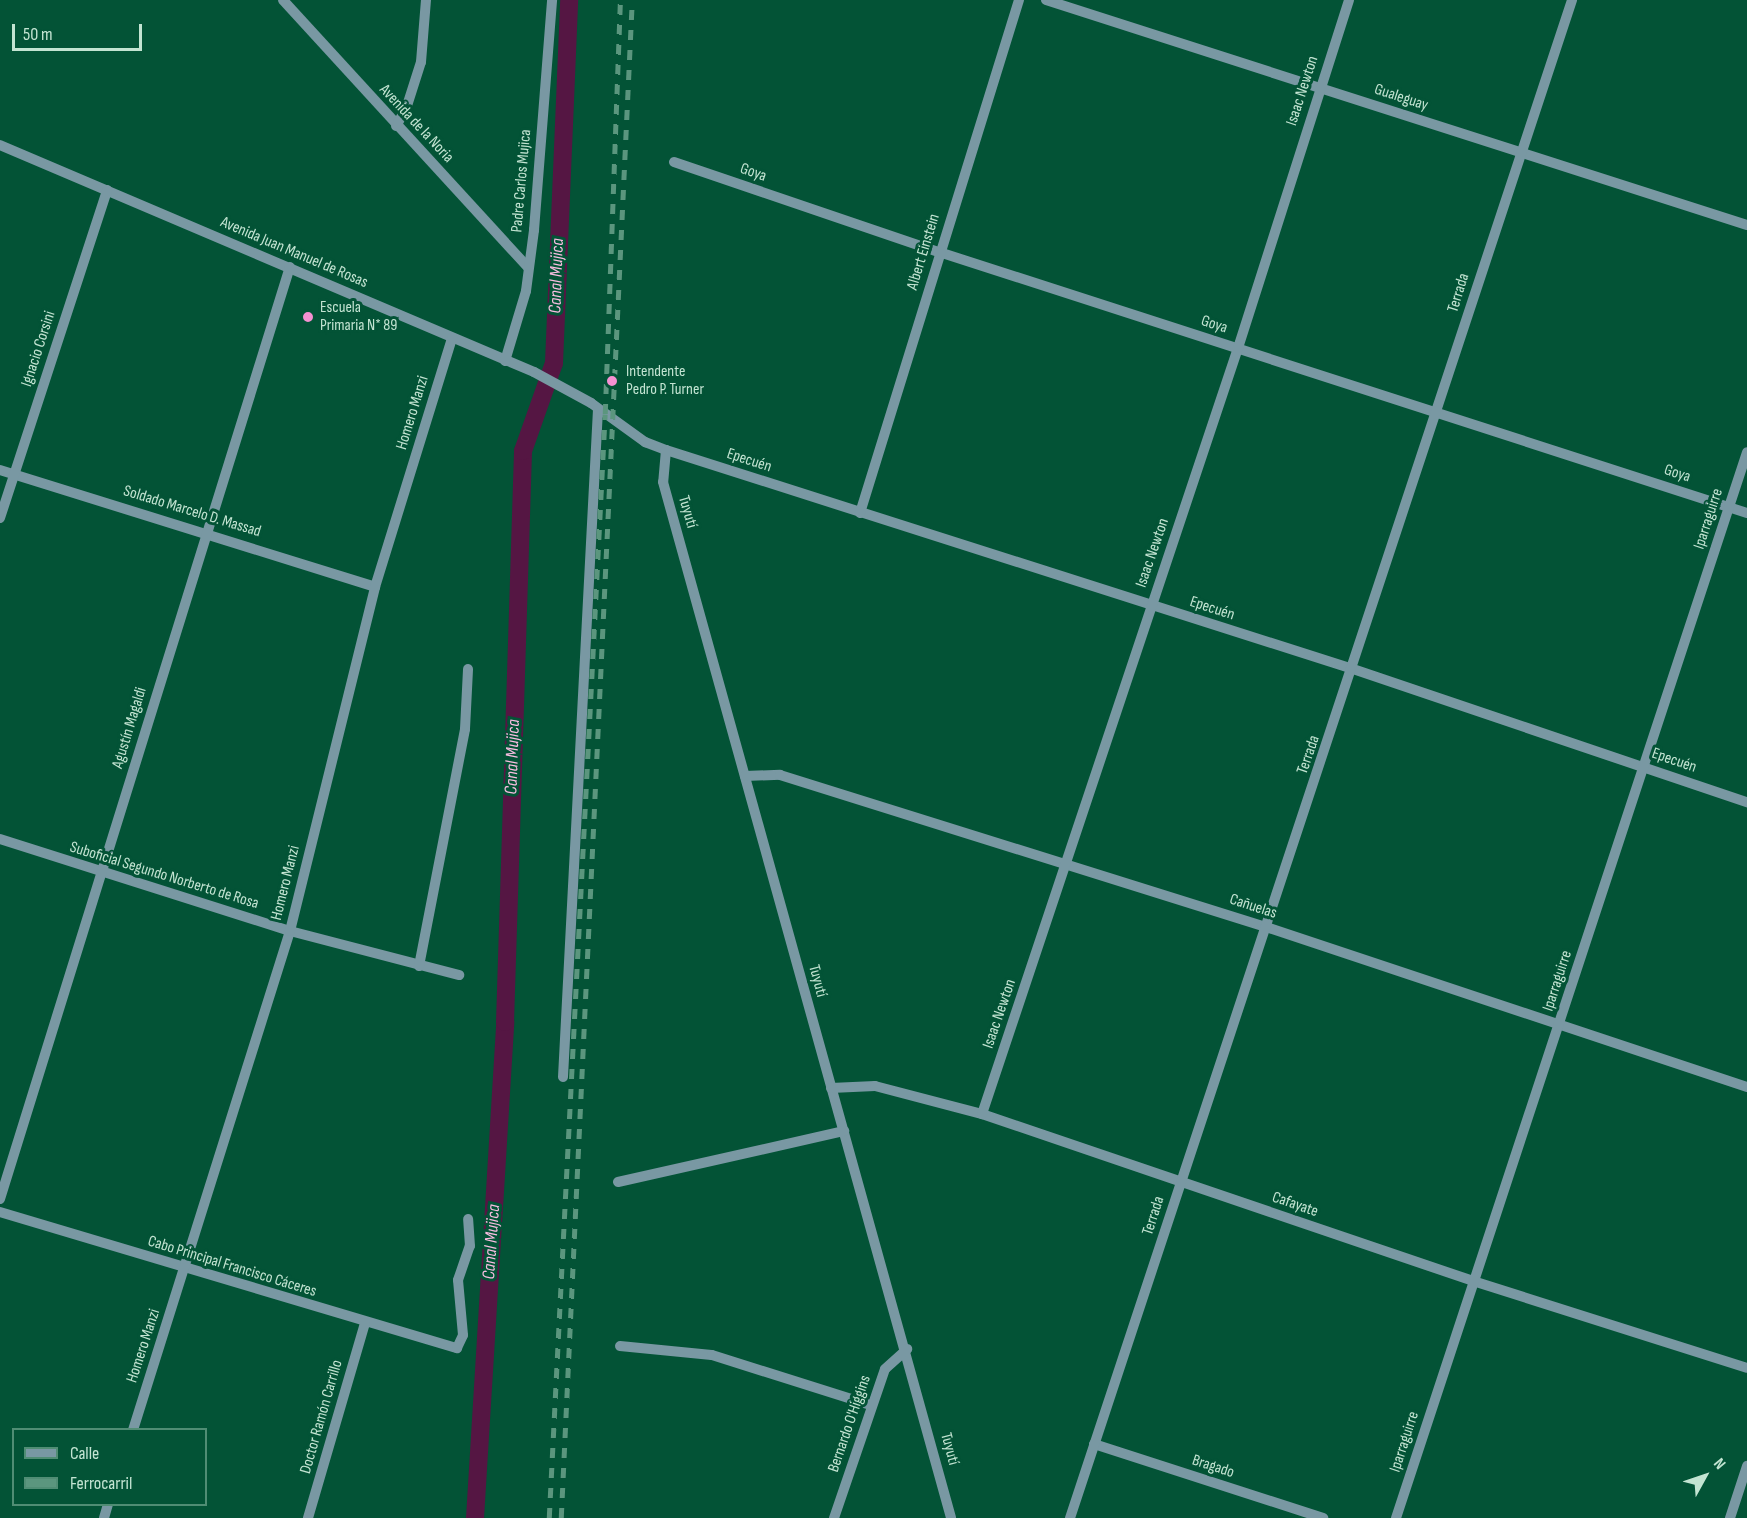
<!DOCTYPE html>
<html>
<head>
<meta charset="utf-8">
<style>
	body { margin:0 }
	#map { position:relative; width:1747px; height:1518px; overflow:hidden; background:#035336; font-family:"Sofia Sans Condensed",sans-serif }
	div>[style] { position:absolute }
	.canal>* { height:18px; margin:-9px; padding:0 9px; transform-origin:9px; border-radius:9px; background:#551643 }
	.minor>* { height:10px; margin:-5px; padding:0 5px; transform-origin:5px; border-radius:5px; background:#7998a3 }
	.rail>* { height:4.5px; margin-top:-2.25px; transform-origin:0; background:repeating-linear-gradient(90deg,#5b967e 0 10px,transparent 0 20px) }
	.dots>* { width:16px; height:16px; translate:-50% -50%; box-sizing:border-box; border:3px solid #035336; border-radius:50% }
	span { translate:-50% -50%; white-space:nowrap; text-align:center; line-height:1.15; -webkit-text-stroke:6px #035336; paint-order:stroke }
	.street-label { font-size:16px; color:#c3e4d2 }
	.poi-label { font-size:16px; color:#c3e4d2 }
	.left { translate:0 -50%; text-align:left }
	.water-label { font-size:18px; color:#f8bde1; font-style:italic }
	.legend { position:absolute; left:12px; top:1428px; width:195px; height:78px; box-sizing:border-box; background:#035336; border:2px solid #508d74; margin:0; padding:8px 10px; list-style:none; font-size:18px; color:#c3e4d2 }
	.legend li { display:flex; align-items:center; gap:12px; height:30px }
	.legend b { width:30px; border:2px solid #508d74 }
	.north { position:absolute; left:1675px; top:1446px; width:60px; height:60px; -webkit-text-stroke:4px #035336; paint-order:stroke; rotate:50deg; font-size:16px; font-weight:700; line-height:24px; text-align:center; color:#c3e4d2 }
	.north::after { content:''; display:block; margin:auto; width:21px; height:27px; background:#c3e4d2; clip-path:polygon(50% 0,100% 100%,50% 72%,0 100%) }
	.scale { position:absolute; left:12px; top:24px; width:130px; height:27px; box-sizing:border-box; border:3px solid #c3e4d2; border-top:0; padding-left:8px; font-size:18px; line-height:21px; white-space:nowrap; color:#c3e4d2; -webkit-text-stroke:4px #035336; paint-order:stroke }
</style>
</head>
<body>
<div id="map">
	<div class="canal">
		<div style="left:475px;top:1518px;width:497px;rotate:-86.5deg"></div>
		<div style="left:505px;top:1022px;width:571px;rotate:-88.19deg"></div>
		<div style="left:523px;top:451px;width:93px;rotate:-70.6deg"></div>
		<div style="left:554px;top:363px;width:363px;rotate:-87.6deg"></div>
	</div>
	<div class="minor">
		<div style="left:283px;top:0;width:362px;rotate:47.5deg"></div>
		<div style="left:1046px;top:0;width:736px;rotate:17.8deg"></div>
		<div style="left:396px;top:126px;width:20px;rotate:-60deg"></div>
		<div style="left:406px;top:109px;width:49px;rotate:-72.3deg"></div>
		<div style="left:421px;top:62px;width:62px;rotate:-85.4deg"></div>
		<div style="left:0;top:145px;width:580px;rotate:23.03deg"></div>
		<div style="left:534px;top:372px;width:65px;rotate:28.5deg"></div>
		<div style="left:591px;top:403px;width:67px;rotate:35.8deg"></div>
		<div style="left:645px;top:442px;width:22px;rotate:21deg"></div>
		<div style="left:666px;top:450px;width:721px;rotate:17.68deg"></div>
		<div style="left:1353px;top:669px;width:416px;rotate:18.7deg"></div>
		<div style="left:674px;top:162px;width:280px;rotate:18.8deg"></div>
		<div style="left:939px;top:252px;width:849px;rotate:17.9deg"></div>
		<div style="left:505px;top:361px;width:73px;rotate:-73.3deg"></div>
		<div style="left:526px;top:291px;width:62px;rotate:-82.5deg"></div>
		<div style="left:534px;top:230px;width:231px;rotate:-85.5deg"></div>
		<div style="left:666px;top:450px;width:32px;rotate:95deg"></div>
		<div style="left:663px;top:482px;width:1075px;rotate:74.46deg"></div>
		<div style="left:0;top:470px;width:393px;rotate:17.3deg"></div>
		<div style="left:860px;top:513px;width:537px;rotate:-72.78deg"></div>
		<div style="left:0;top:518px;width:345px;rotate:-71.9deg"></div>
		<div style="left:745px;top:776px;width:35px;rotate:-2deg"></div>
		<div style="left:780px;top:775px;width:509px;rotate:17.37deg"></div>
		<div style="left:1266px;top:927px;width:507px;rotate:18.4deg"></div>
		<div style="left:0;top:839px;width:304px;rotate:17.6deg"></div>
		<div style="left:290px;top:931px;width:175px;rotate:14.6deg"></div>
		<div style="left:419px;top:966px;width:241px;rotate:-79deg"></div>
		<div style="left:465px;top:729px;width:60px;rotate:-87.1deg"></div>
		<div style="left:563px;top:1077px;width:669px;rotate:-87deg"></div>
		<div style="left:831px;top:1088px;width:44px;rotate:-2.6deg"></div>
		<div style="left:875px;top:1086px;width:111px;rotate:14.7deg"></div>
		<div style="left:982px;top:1114px;width:519px;rotate:18.78deg"></div>
		<div style="left:1473px;top:1281px;width:287px;rotate:17.6deg"></div>
		<div style="left:982px;top:1114px;width:808px;rotate:-71.52deg"></div>
		<div style="left:1238px;top:348px;width:365px;rotate:-72.3deg"></div>
		<div style="left:618px;top:1182px;width:232px;rotate:-12.7deg"></div>
		<div style="left:0;top:1199px;width:976px;rotate:-72.72deg"></div>
		<div style="left:0;top:1212px;width:477px;rotate:16.6deg"></div>
		<div style="left:457px;top:1348px;width:14px;rotate:-65deg"></div>
		<div style="left:463px;top:1335px;width:55px;rotate:-95.2deg"></div>
		<div style="left:458px;top:1280px;width:36px;rotate:-71deg"></div>
		<div style="left:470px;top:1246px;width:27px;rotate:-94deg"></div>
		<div style="left:620px;top:1346px;width:92px;rotate:5.6deg"></div>
		<div style="left:712px;top:1355px;width:167px;rotate:17.5deg"></div>
		<div style="left:133px;top:1430px;width:523px;rotate:-72.53deg"></div>
		<div style="left:290px;top:931px;width:354px;rotate:-76.1deg"></div>
		<div style="left:375px;top:587px;width:261px;rotate:-72.8deg"></div>
		<div style="left:1094px;top:1444px;width:241px;rotate:17.9deg"></div>
		<div style="left:104px;top:1518px;width:15px;rotate:-74deg"></div>
		<div style="left:308px;top:1518px;width:203px;rotate:-73.7deg"></div>
		<div style="left:834px;top:1518px;width:157px;rotate:-71.1deg"></div>
		<div style="left:885px;top:1369px;width:30px;rotate:-42deg"></div>
		<div style="left:1070px;top:1518px;width:1599px;rotate:-71.7deg"></div>
		<div style="left:1396px;top:1518px;width:1122px;rotate:-71.77deg"></div>
		<div style="left:1730px;top:1518px;width:55px;rotate:-71.9deg"></div>
	</div>
	<div class="rail">
		<div style="left:549px;top:1518px;width:1105px;rotate:-87.1deg"></div>
		<div style="left:605px;top:414px;width:414px;rotate:-87.9deg"></div>
		<div style="left:561px;top:1518px;width:1520px;rotate:-87.32deg"></div>
	</div>
	<div class="dots">
		<div style="left:308px;top:317px;background:#f591d2"></div>
		<div style="left:612px;top:381px;background:#f591d2"></div>
	</div>
	<div class="street-label">
		<span style="left:1303px;top:91px;rotate:-72deg">Isaac Newton</span>
		<span style="left:1401px;top:98px;rotate:18deg">Gualeguay</span>
		<span style="left:416px;top:124px;rotate:47deg">Avenida de la Noria</span>
		<span style="left:753px;top:173px;rotate:19deg">Goya</span>
		<span style="left:522px;top:181px;rotate:-85deg">Padre Carlos Mujica</span>
		<span style="left:924px;top:252px;rotate:-73deg">Albert Einstein</span>
		<span style="left:294px;top:253px;rotate:23deg">Avenida Juan Manuel de Rosas</span>
		<span style="left:1459px;top:293px;rotate:-73deg">Terrada</span>
		<span style="left:1214px;top:325px;rotate:18deg">Goya</span>
		<span style="left:39px;top:349px;rotate:-72deg">Ignacio Corsini</span>
		<span style="left:413px;top:413px;rotate:-73deg">Homero Manzi</span>
		<span style="left:749px;top:461px;rotate:18deg">Epecuén</span>
		<span style="left:1677px;top:474px;rotate:18deg">Goya</span>
		<span style="left:192px;top:512px;rotate:17deg">Soldado Marcelo D. Massad</span>
		<span style="left:687px;top:512px;rotate:74deg">Tuyutí</span>
		<span style="left:1709px;top:519px;rotate:-72deg">Iparraguirre</span>
		<span style="left:1153px;top:553px;rotate:-71deg">Isaac Newton</span>
		<span style="left:1212px;top:609px;rotate:18deg">Epecuén</span>
		<span style="left:130px;top:728px;rotate:-73deg">Agustín Magaldi</span>
		<span style="left:1309px;top:755px;rotate:-71deg">Terrada</span>
		<span style="left:1674px;top:761px;rotate:19deg">Epecuén</span>
		<span style="left:164px;top:876px;rotate:17deg">Suboficial Segundo Norberto de Rosa</span>
		<span style="left:286px;top:883px;rotate:-76deg">Homero Manzi</span>
		<span style="left:1253px;top:907px;rotate:18deg">Cañuelas</span>
		<span style="left:817px;top:981px;rotate:75deg">Tuyutí</span>
		<span style="left:1558px;top:981px;rotate:-72deg">Iparraguirre</span>
		<span style="left:1000px;top:1014px;rotate:-71deg">Isaac Newton</span>
		<span style="left:1295px;top:1205px;rotate:19deg">Cafayate</span>
		<span style="left:1154px;top:1216px;rotate:-72deg">Terrada</span>
		<span style="left:232px;top:1267px;rotate:17deg">Cabo Principal Francisco Cáceres</span>
		<span style="left:144px;top:1346px;rotate:-72deg">Homero Manzi</span>
		<span style="left:322px;top:1417px;rotate:-74deg">Doctor Ramón Carrillo</span>
		<span style="left:850px;top:1424px;rotate:-71deg">Bernardo O'Higgins</span>
		<span style="left:1405px;top:1442px;rotate:-72deg">Iparraguirre</span>
		<span style="left:949px;top:1449px;rotate:75deg">Tuyutí</span>
		<span style="left:1213px;top:1467px;rotate:18deg">Bragado</span>
	</div>
	<div class="poi-label">
		<span class="left" style="left:320px;top:317px">Escuela<br>Primaria N* 89</span>
		<span class="left" style="left:626px;top:381px">Intendente<br>Pedro P. Turner</span>
	</div>
	<div class="water-label">
		<span style="left:557px;top:276px;rotate:-88deg">Canal Mujica</span>
		<span style="left:513px;top:757px;rotate:-88deg">Canal Mujica</span>
		<span style="left:492px;top:1242px;rotate:-86deg">Canal Mujica</span>
	</div>
	<ul class="legend">
	<li><b style="height:8px;background:#7998a3"></b>Calle</li>
	<li><b style="height:8px;background:#5b967e"></b>Ferrocarril</li>
	</ul>
	<div class="north">N</div>
	<div class="scale">50 m</div>
</div>
</body>
</html>
